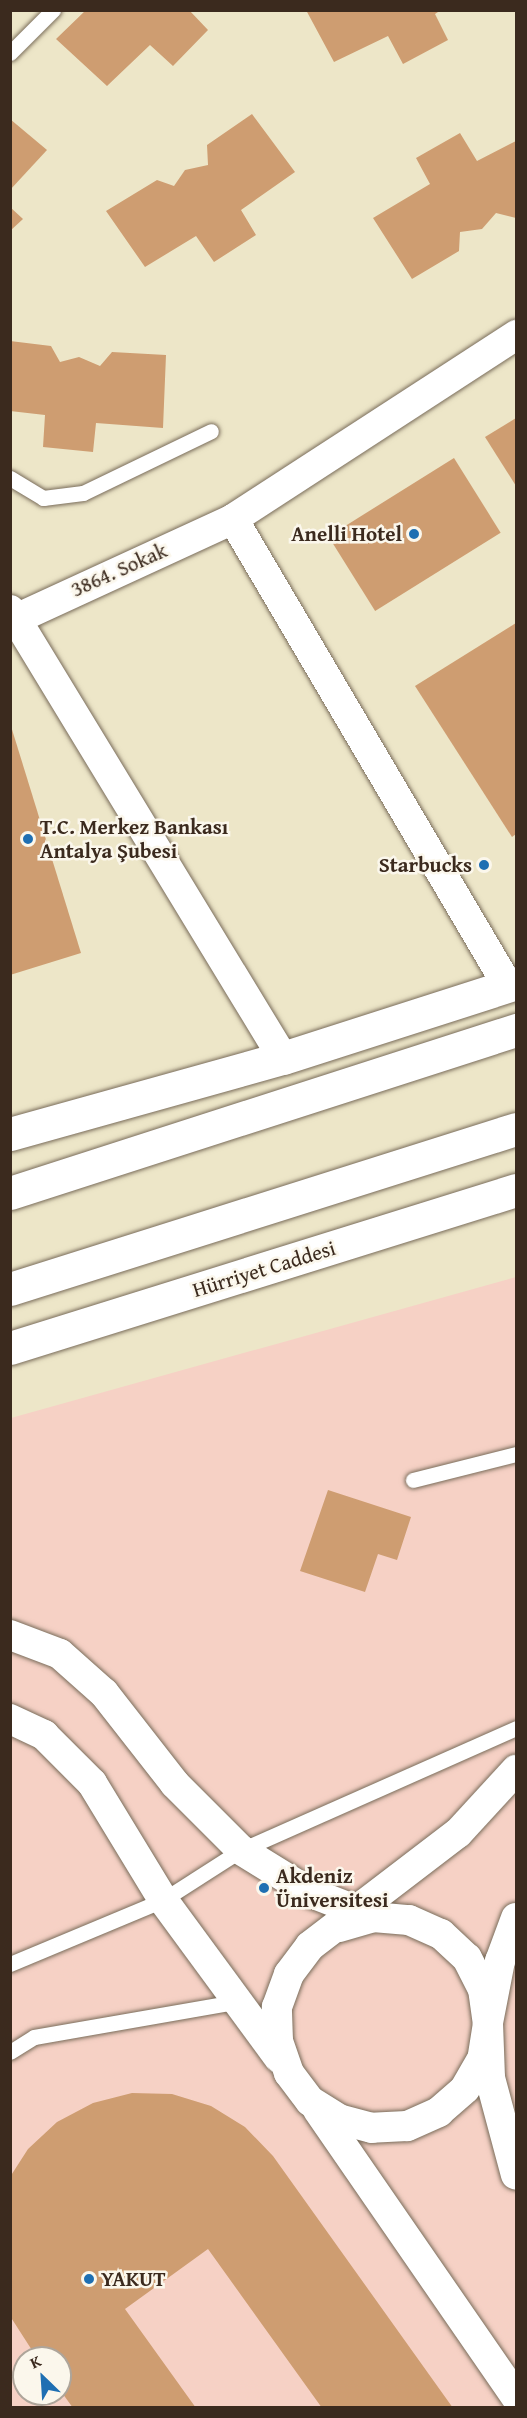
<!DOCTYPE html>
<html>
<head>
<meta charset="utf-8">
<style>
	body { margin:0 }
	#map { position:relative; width:527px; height:2418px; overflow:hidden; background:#ede6c8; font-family:"Gentium Book Plus",serif }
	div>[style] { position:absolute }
	.built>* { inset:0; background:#f6d1c5 }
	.building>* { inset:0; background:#ce9d71; transform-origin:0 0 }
	.roads { filter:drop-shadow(0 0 2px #796c5a) drop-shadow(0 0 2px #796c5a) }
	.lane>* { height:15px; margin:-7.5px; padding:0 7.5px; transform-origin:7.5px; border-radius:7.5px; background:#fff }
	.street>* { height:30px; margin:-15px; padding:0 15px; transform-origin:15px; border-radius:15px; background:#fff }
	.highway>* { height:33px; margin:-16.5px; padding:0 16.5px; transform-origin:16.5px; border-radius:16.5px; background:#fff }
	.dots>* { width:16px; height:16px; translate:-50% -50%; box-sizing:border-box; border:3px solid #fbf7ec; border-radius:50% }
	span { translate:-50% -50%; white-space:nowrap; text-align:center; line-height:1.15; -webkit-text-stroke:5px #fbf7ec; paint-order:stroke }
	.poi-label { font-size:21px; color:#3b2a1e; font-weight:700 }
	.right { translate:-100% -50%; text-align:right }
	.left { translate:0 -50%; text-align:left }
	.street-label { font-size:21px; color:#3b2a1e }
	.frame { position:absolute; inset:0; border:12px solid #3b2a1e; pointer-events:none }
	.north { position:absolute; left:12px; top:2346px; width:60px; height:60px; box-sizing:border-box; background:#fbf7ec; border:2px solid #aea59a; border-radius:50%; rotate:335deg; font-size:16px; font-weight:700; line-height:24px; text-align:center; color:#3b2a1e }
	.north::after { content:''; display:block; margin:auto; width:21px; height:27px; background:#1f6fb2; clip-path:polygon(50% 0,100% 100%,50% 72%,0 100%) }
</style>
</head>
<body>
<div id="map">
	<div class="built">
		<div style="clip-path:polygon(evenodd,516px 1277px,516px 2407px,11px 2408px,11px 1418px,516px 1277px,24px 2358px,60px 2358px,60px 2394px,24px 2394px,24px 2358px)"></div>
	</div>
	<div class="building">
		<div style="clip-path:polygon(86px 10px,189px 10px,208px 30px,173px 66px,150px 45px,107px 86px,56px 39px)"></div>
		<div style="clip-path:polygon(306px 10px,441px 10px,435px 14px,448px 40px,403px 64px,388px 36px,334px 62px)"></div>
		<div style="clip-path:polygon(252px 114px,295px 172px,241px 210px,256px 235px,214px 262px,196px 236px,145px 267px,106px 211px,157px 180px,174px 186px,185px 170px,208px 165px,207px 145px)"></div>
		<div style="clip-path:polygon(10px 119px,47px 150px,10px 190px)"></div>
		<div style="clip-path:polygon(460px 133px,477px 161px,516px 141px,516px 218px,496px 213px,482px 229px,460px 232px,459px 251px,412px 279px,373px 218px,430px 184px,416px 158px)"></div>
		<div style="clip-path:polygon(10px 207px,23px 219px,10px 231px)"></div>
		<div style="clip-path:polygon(10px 341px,51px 346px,60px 362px,79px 357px,100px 366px,112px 352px,166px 355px,163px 428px,96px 423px,93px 452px,43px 447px,45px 415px,10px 411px)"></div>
		<div style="clip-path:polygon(516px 418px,516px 486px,485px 437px)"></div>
		<div style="left:454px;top:458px;width:88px;height:148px;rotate:58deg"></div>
		<div style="clip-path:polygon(516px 623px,516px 834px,512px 837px,415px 686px)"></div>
		<div style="clip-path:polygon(10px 723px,81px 953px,10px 975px)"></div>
		<div style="clip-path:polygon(328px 1490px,411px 1517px,397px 1560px,378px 1554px,365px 1592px,300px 1571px)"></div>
		<div style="clip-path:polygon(132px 2093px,172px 2094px,211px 2106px,245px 2127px,273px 2156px,453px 2408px,322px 2408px,208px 2249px,125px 2309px,196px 2408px,73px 2408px,60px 2390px,60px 2358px,37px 2358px,10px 2316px,10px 2177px,28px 2149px,57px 2122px,93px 2103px)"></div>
	</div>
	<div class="roads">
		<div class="lane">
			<div style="left:10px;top:53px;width:61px;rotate:-45deg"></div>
			<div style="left:10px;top:478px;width:39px;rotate:31deg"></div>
			<div style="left:43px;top:498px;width:40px;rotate:-7.1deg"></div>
			<div style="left:83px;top:493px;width:142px;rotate:-25.8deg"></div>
			<div style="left:413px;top:1480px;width:106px;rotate:-14.2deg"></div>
			<div style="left:10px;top:1964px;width:166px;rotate:-22.7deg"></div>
			<div style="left:163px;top:1900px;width:93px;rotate:-32.7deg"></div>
			<div style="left:241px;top:1850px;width:301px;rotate:-23.9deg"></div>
			<div style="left:10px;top:2052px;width:28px;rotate:-32deg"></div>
			<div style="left:34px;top:2037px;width:209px;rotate:-9.9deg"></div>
		</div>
		<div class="street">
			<div style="left:233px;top:519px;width:542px;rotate:59.51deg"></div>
			<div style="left:10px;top:610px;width:11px;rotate:56deg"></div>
			<div style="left:16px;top:619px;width:239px;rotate:-24.7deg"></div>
			<div style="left:233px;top:519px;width:338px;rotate:-33deg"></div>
			<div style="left:16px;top:619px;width:514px;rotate:58.69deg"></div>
			<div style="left:10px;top:1635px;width:53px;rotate:20.8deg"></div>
			<div style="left:60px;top:1654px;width:59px;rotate:41.6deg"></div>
			<div style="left:104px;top:1693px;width:115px;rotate:52deg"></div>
			<div style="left:175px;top:1784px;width:93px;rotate:45deg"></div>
			<div style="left:241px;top:1850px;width:80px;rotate:31.7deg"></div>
			<div style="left:309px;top:1892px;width:69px;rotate:21.3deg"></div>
			<div style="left:10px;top:1719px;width:38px;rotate:25deg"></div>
			<div style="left:44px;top:1735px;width:68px;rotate:45deg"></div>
			<div style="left:92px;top:1783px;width:137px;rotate:58.7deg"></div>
			<div style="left:163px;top:1900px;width:196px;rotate:53.7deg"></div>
			<div style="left:516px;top:1918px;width:46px;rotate:110.4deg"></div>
			<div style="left:500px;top:1961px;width:63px;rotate:101deg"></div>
			<div style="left:488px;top:2023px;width:55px;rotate:87.9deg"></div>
			<div style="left:490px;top:2078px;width:100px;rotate:75deg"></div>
			<div style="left:339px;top:1927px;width:35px;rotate:-16deg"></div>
			<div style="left:373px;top:1917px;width:36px;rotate:5deg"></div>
			<div style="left:409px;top:1920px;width:35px;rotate:24deg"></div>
			<div style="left:441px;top:1934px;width:35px;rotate:43deg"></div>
			<div style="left:467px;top:1958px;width:35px;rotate:63deg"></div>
			<div style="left:483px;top:1989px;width:34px;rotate:82deg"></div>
			<div style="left:488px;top:2023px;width:36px;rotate:99deg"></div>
			<div style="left:482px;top:2059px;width:34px;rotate:120deg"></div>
			<div style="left:465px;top:2089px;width:35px;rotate:139deg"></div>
			<div style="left:439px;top:2112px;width:35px;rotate:156deg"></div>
			<div style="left:407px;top:2126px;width:35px;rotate:177deg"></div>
			<div style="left:372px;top:2128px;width:34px;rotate:-165deg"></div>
			<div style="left:339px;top:2119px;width:34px;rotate:-148deg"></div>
			<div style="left:310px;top:2101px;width:35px;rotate:-127deg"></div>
			<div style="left:289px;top:2073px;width:34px;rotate:-109deg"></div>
			<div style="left:278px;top:2041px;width:34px;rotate:-92deg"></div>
			<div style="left:277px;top:2007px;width:35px;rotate:-70deg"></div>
			<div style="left:289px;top:1974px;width:35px;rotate:-53deg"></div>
			<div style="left:310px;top:1946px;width:186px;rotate:-37.4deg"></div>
			<div style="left:458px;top:1833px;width:86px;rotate:-47.4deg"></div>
			<div style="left:318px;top:2110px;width:349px;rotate:55.4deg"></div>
		</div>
		<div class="highway">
			<div style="left:10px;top:1134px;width:283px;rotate:-15.6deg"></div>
			<div style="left:283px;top:1058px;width:245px;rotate:-17.8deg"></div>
			<div style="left:10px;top:1193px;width:532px;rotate:-17.86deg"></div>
			<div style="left:10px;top:1289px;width:531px;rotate:-17.55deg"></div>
			<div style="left:10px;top:1348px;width:530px;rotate:-17.34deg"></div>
		</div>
	</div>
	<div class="dots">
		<div style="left:414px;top:534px;background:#1f6fb2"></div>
		<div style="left:28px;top:839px;background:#1f6fb2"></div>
		<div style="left:484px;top:865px;background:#1f6fb2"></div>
		<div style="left:264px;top:1888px;background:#1f6fb2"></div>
		<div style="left:89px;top:2279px;background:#1f6fb2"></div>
	</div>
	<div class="poi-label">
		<span class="right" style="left:402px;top:534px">Anelli Hotel</span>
		<span class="left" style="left:40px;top:839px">T.C. Merkez Bankası<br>Antalya Şubesi</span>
		<span class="right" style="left:472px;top:865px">Starbucks</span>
		<span class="left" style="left:276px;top:1888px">Akdeniz<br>Üniversitesi</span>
		<span class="left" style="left:101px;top:2279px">YAKUT</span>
	</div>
	<div class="street-label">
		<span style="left:119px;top:570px;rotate:-24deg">3864. Sokak</span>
		<span style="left:264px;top:1269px;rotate:-17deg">Hürriyet Caddesi</span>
	</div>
	<div class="frame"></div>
	<div class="north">K</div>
</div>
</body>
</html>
